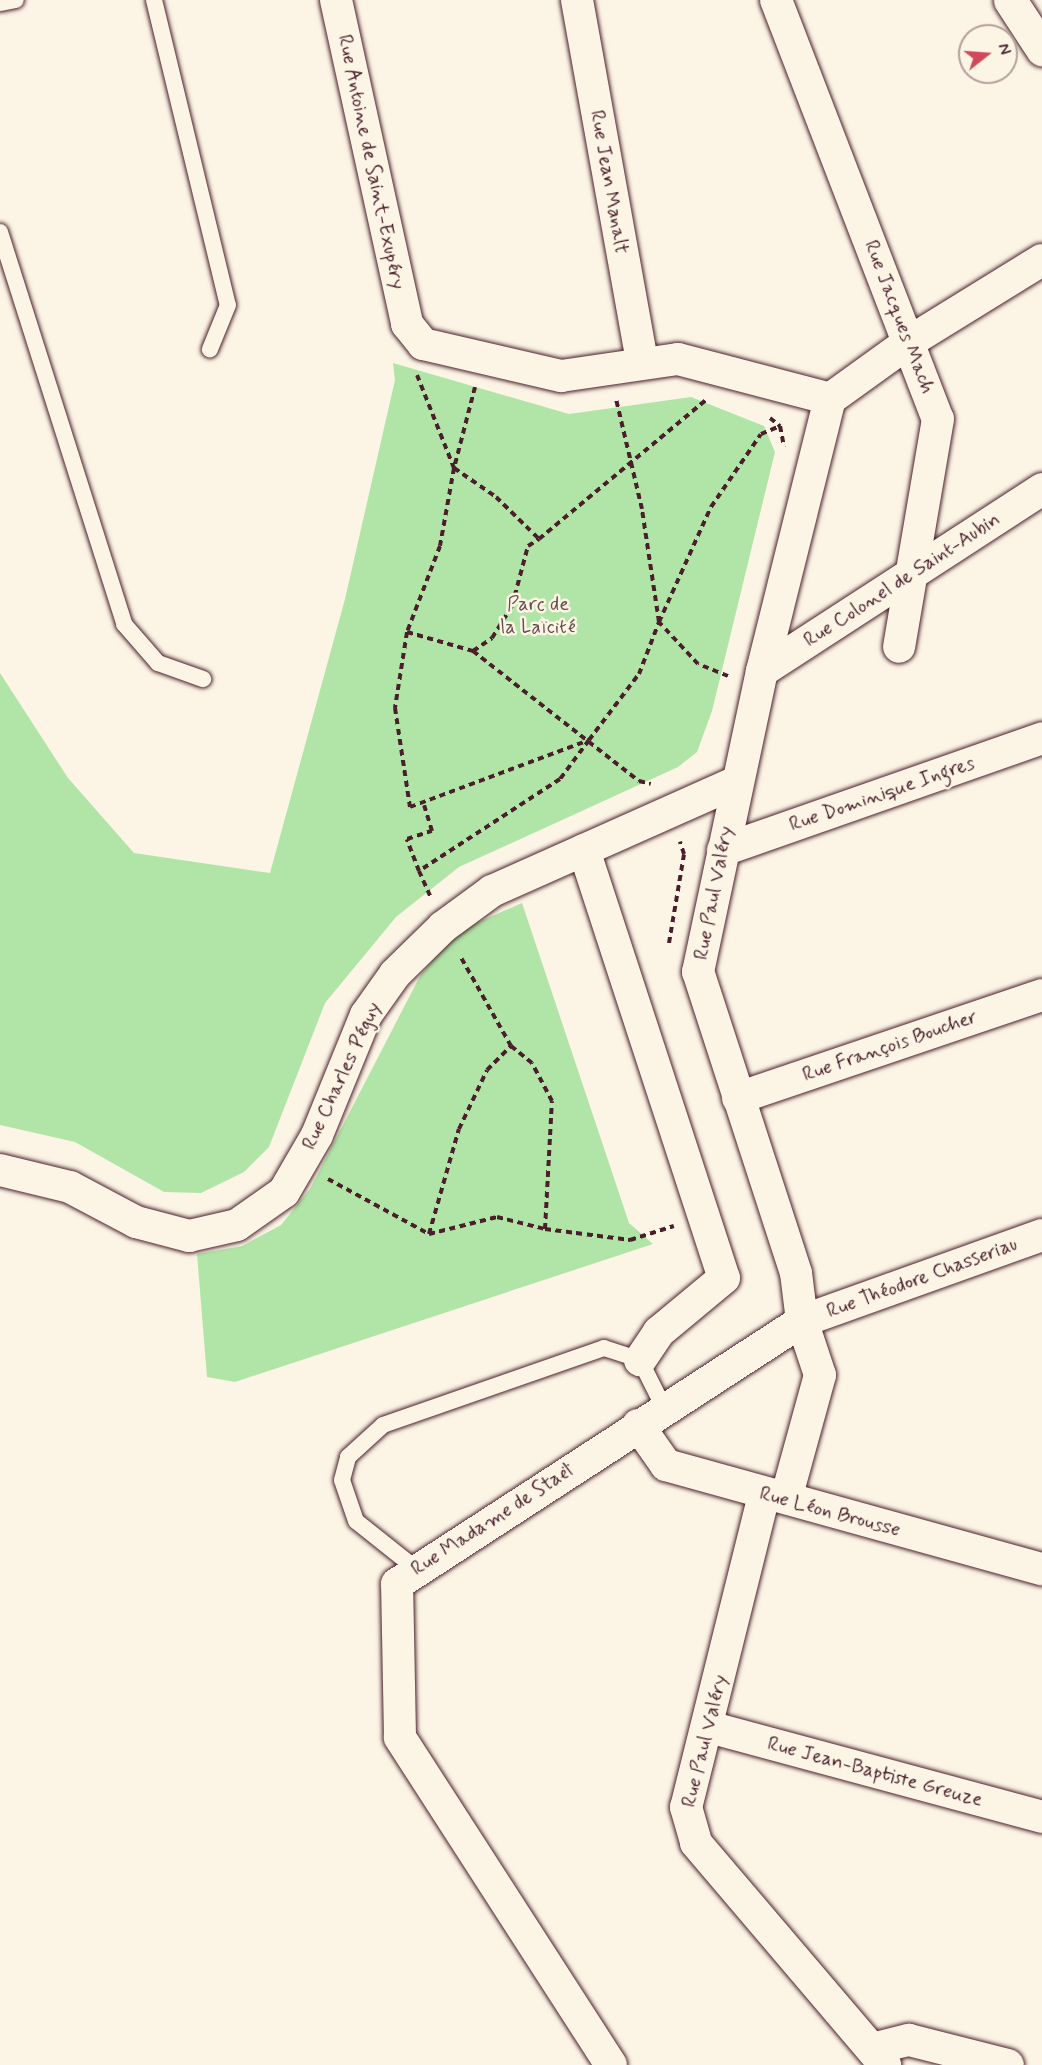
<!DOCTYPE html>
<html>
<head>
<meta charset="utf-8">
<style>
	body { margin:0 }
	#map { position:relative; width:1042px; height:2065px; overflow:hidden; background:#fcf5e5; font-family:Mynerve,sans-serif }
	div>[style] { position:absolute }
	.green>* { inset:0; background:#b1e5a7 }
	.path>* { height:4px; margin-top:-2px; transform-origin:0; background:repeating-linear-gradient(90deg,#4a1f2b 0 6px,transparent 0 10.5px) }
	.roads { filter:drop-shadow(0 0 2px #4a1f2b) drop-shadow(0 0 2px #4a1f2b) }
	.service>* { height:16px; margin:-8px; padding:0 8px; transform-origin:8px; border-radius:8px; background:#fcf5e5 }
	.minor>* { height:32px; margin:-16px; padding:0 16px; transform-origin:16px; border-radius:16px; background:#fcf5e5 }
	.tertiary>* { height:33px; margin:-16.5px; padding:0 16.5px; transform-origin:16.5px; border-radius:16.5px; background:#fcf5e5 }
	span { translate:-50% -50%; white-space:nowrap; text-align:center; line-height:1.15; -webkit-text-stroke:5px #fcf5e5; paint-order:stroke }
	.street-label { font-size:20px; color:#4a1f2b }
	.park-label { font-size:20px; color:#64504a }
	.north { position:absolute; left:958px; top:24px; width:60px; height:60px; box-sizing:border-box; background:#fcf5e5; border:2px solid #b59f9b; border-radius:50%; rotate:73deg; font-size:16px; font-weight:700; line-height:24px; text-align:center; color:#4a1f2b }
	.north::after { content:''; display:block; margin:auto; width:21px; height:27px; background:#d1495b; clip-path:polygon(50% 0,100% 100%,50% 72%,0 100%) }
</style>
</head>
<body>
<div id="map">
	<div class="green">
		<div style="clip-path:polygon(393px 363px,569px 414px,691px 397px,764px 426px,775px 452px,712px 711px,697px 752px,678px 767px,459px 867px,396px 917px,325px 1003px,269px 1147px,244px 1172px,201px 1193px,164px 1192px,75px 1142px,0 1125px,0 673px,68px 778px,134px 853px,270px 873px,345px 599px,395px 380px)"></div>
		<div style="clip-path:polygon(522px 903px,629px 1223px,653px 1244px,235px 1382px,207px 1377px,197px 1254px,242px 1246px,281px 1225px,310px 1189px,420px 976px,456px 932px)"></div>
	</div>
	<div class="path">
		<div style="left:417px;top:375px;width:100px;rotate:68.3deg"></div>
		<div style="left:454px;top:468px;width:79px;rotate:100.2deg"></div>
		<div style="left:440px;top:546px;width:92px;rotate:111deg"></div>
		<div style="left:407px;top:632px;width:77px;rotate:99deg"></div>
		<div style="left:395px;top:708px;width:100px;rotate:81.4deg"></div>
		<div style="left:410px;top:807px;width:191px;rotate:-20.5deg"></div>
		<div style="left:589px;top:740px;width:49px;rotate:126.6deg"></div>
		<div style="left:560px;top:779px;width:168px;rotate:146.9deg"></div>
		<div style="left:419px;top:871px;width:30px;rotate:66deg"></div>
		<div style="left:475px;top:387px;width:84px;rotate:104.5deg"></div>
		<div style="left:454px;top:468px;width:51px;rotate:34.6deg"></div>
		<div style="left:496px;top:497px;width:60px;rotate:44.3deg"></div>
		<div style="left:539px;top:539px;width:217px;rotate:-39.8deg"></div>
		<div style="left:770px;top:418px;width:13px;rotate:39deg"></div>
		<div style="left:780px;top:426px;width:21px;rotate:79deg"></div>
		<div style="left:407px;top:632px;width:69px;rotate:16.1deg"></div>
		<div style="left:473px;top:651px;width:23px;rotate:-34deg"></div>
		<div style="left:492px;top:638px;width:38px;rotate:-58deg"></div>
		<div style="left:512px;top:606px;width:62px;rotate:-75.1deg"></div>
		<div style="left:528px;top:546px;width:13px;rotate:-32deg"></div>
		<div style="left:473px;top:651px;width:211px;rotate:38.1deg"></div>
		<div style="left:639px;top:781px;width:12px;rotate:14deg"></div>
		<div style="left:728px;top:676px;width:32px;rotate:-158deg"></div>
		<div style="left:698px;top:664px;width:57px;rotate:-132.9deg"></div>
		<div style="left:659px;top:622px;width:126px;rotate:-65.7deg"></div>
		<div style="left:711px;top:507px;width:88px;rotate:-55.6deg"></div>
		<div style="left:761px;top:434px;width:21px;rotate:-23deg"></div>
		<div style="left:589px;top:740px;width:83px;rotate:-52.9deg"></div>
		<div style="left:639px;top:674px;width:56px;rotate:-69deg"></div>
		<div style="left:659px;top:622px;width:114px;rotate:-98.6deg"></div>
		<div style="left:642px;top:509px;width:113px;rotate:-103.3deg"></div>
		<div style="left:419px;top:871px;width:34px;rotate:-111deg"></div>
		<div style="left:407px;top:839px;width:26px;rotate:-18deg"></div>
		<div style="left:432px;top:831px;width:27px;rotate:-107deg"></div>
		<div style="left:669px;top:943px;width:90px;rotate:-80.4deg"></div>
		<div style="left:684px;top:854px;width:13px;rotate:-108deg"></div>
		<div style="left:328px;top:1179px;width:115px;rotate:28.6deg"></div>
		<div style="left:429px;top:1234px;width:109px;rotate:-74.1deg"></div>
		<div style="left:459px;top:1129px;width:65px;rotate:-64.6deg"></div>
		<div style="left:487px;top:1070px;width:34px;rotate:-45deg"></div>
		<div style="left:511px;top:1046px;width:103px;rotate:-119.5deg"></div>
		<div style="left:545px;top:1229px;width:86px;rotate:7.4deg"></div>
		<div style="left:630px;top:1240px;width:46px;rotate:-17.7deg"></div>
		<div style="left:429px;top:1234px;width:70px;rotate:-14deg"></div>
		<div style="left:497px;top:1217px;width:49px;rotate:14deg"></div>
		<div style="left:545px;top:1229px;width:128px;rotate:-86.9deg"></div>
		<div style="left:552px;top:1101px;width:43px;rotate:-117.8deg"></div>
		<div style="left:532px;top:1063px;width:27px;rotate:-141deg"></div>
	</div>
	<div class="roads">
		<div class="service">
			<div style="left:154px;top:0;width:314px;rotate:76.4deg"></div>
			<div style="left:228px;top:305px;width:48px;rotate:112.2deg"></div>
			<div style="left:0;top:3px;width:16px;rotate:-11deg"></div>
			<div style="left:0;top:232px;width:411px;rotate:72.4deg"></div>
			<div style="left:124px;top:624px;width:52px;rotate:48.9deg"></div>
			<div style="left:158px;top:663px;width:48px;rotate:19.6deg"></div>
			<div style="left:415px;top:1568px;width:75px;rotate:-141.5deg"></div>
			<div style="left:356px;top:1521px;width:43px;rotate:-108.9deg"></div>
			<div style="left:342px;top:1480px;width:24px;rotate:-75deg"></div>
			<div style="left:348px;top:1457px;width:47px;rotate:-42.4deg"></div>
			<div style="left:383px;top:1425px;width:234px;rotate:-19.2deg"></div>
			<div style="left:604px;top:1348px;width:38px;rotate:18deg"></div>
			<div style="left:640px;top:1360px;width:54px;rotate:63.4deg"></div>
		</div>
		<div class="minor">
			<div style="left:336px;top:0;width:332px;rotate:77.6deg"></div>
			<div style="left:407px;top:324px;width:26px;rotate:51deg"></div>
			<div style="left:423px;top:344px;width:142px;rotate:13.1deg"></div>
			<div style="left:561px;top:376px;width:118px;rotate:-8.3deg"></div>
			<div style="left:678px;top:359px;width:157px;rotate:14.7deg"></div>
			<div style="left:830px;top:399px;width:97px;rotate:-35.8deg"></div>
			<div style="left:909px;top:342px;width:156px;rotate:-31.7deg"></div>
			<div style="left:577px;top:0;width:369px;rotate:79.8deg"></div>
			<div style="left:776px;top:0;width:449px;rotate:68.9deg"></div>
			<div style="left:938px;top:419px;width:231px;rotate:99.7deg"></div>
			<div style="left:762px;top:671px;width:334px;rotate:-33deg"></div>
			<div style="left:584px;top:850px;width:450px;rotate:71.9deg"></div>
			<div style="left:724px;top:1278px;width:85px;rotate:140.3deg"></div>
			<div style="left:659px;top:1332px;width:34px;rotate:124deg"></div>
			<div style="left:723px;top:850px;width:338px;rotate:-19.3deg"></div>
			<div style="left:738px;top:1098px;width:321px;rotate:-18.7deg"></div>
			<div style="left:0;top:1170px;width:72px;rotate:13.7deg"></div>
			<div style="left:70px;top:1187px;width:75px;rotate:27.9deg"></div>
			<div style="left:136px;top:1222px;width:55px;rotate:14.8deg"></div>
			<div style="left:189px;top:1236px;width:49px;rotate:-12.9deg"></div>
			<div style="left:237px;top:1225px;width:57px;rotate:-35.1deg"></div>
			<div style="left:284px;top:1192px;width:66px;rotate:-59.9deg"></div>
			<div style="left:317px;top:1135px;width:130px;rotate:-67.8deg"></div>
			<div style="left:366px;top:1015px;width:50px;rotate:-54.7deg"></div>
			<div style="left:395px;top:974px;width:67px;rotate:-44.4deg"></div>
			<div style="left:443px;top:927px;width:61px;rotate:-36.3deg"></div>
			<div style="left:492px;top:891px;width:268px;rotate:-24deg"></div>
			<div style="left:638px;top:1425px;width:49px;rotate:55deg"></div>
			<div style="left:666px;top:1465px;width:390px;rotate:15.5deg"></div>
			<div style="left:790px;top:1484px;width:113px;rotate:-74.6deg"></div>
			<div style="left:820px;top:1375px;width:57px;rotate:-108.4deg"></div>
			<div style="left:802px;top:1321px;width:48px;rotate:-97.1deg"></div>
			<div style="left:796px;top:1273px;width:317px;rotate:-108deg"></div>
			<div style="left:698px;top:972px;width:308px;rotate:-78deg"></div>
			<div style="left:762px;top:671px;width:280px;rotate:-76deg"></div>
			<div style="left:764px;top:1495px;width:322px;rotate:104deg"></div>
			<div style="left:686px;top:1807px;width:37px;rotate:74deg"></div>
			<div style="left:696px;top:1843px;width:292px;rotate:49.6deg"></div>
			<div style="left:709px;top:1727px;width:345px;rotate:15.1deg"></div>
			<div style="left:872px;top:2049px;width:38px;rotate:-14deg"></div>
			<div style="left:909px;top:2040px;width:102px;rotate:14.2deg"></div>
			<div style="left:611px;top:2065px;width:390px;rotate:-122.8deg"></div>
			<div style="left:400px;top:1737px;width:153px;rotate:-91.1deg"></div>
			<div style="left:397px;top:1584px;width:483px;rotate:-33deg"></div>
			<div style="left:802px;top:1321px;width:255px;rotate:-19.7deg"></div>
		</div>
		<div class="tertiary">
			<div style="left:1010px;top:0;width:59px;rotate:56.9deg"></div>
		</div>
	</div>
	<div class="street-label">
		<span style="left:371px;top:162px;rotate:78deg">Rue Antoine de Saint-Exupéry</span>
		<span style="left:609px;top:182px;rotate:80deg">Rue Jean Manalt</span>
		<span style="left:899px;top:317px;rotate:69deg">Rue Jacques Mach</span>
		<span style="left:902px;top:580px;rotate:-33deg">Rue Colonel de Saint-Aubin</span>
		<span style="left:882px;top:794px;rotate:-19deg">Rue Dominique Ingres</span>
		<span style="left:714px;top:893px;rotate:-79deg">Rue Paul Valéry</span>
		<span style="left:890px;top:1046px;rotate:-19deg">Rue François Boucher</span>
		<span style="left:342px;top:1076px;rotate:-65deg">Rue Charles Péguy</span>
		<span style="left:922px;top:1278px;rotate:-20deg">Rue Théodore Chasseriau</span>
		<span style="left:830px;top:1512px;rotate:15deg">Rue Léon Brousse</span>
		<span style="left:492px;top:1520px;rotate:-33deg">Rue Madame de Staël</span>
		<span style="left:705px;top:1741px;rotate:-76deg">Rue Paul Valéry</span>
		<span style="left:875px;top:1772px;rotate:15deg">Rue Jean-Baptiste Greuze</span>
	</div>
	<div class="park-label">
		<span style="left:538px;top:616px">Parc de<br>la Laïcité</span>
	</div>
	<div class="north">N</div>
</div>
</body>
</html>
